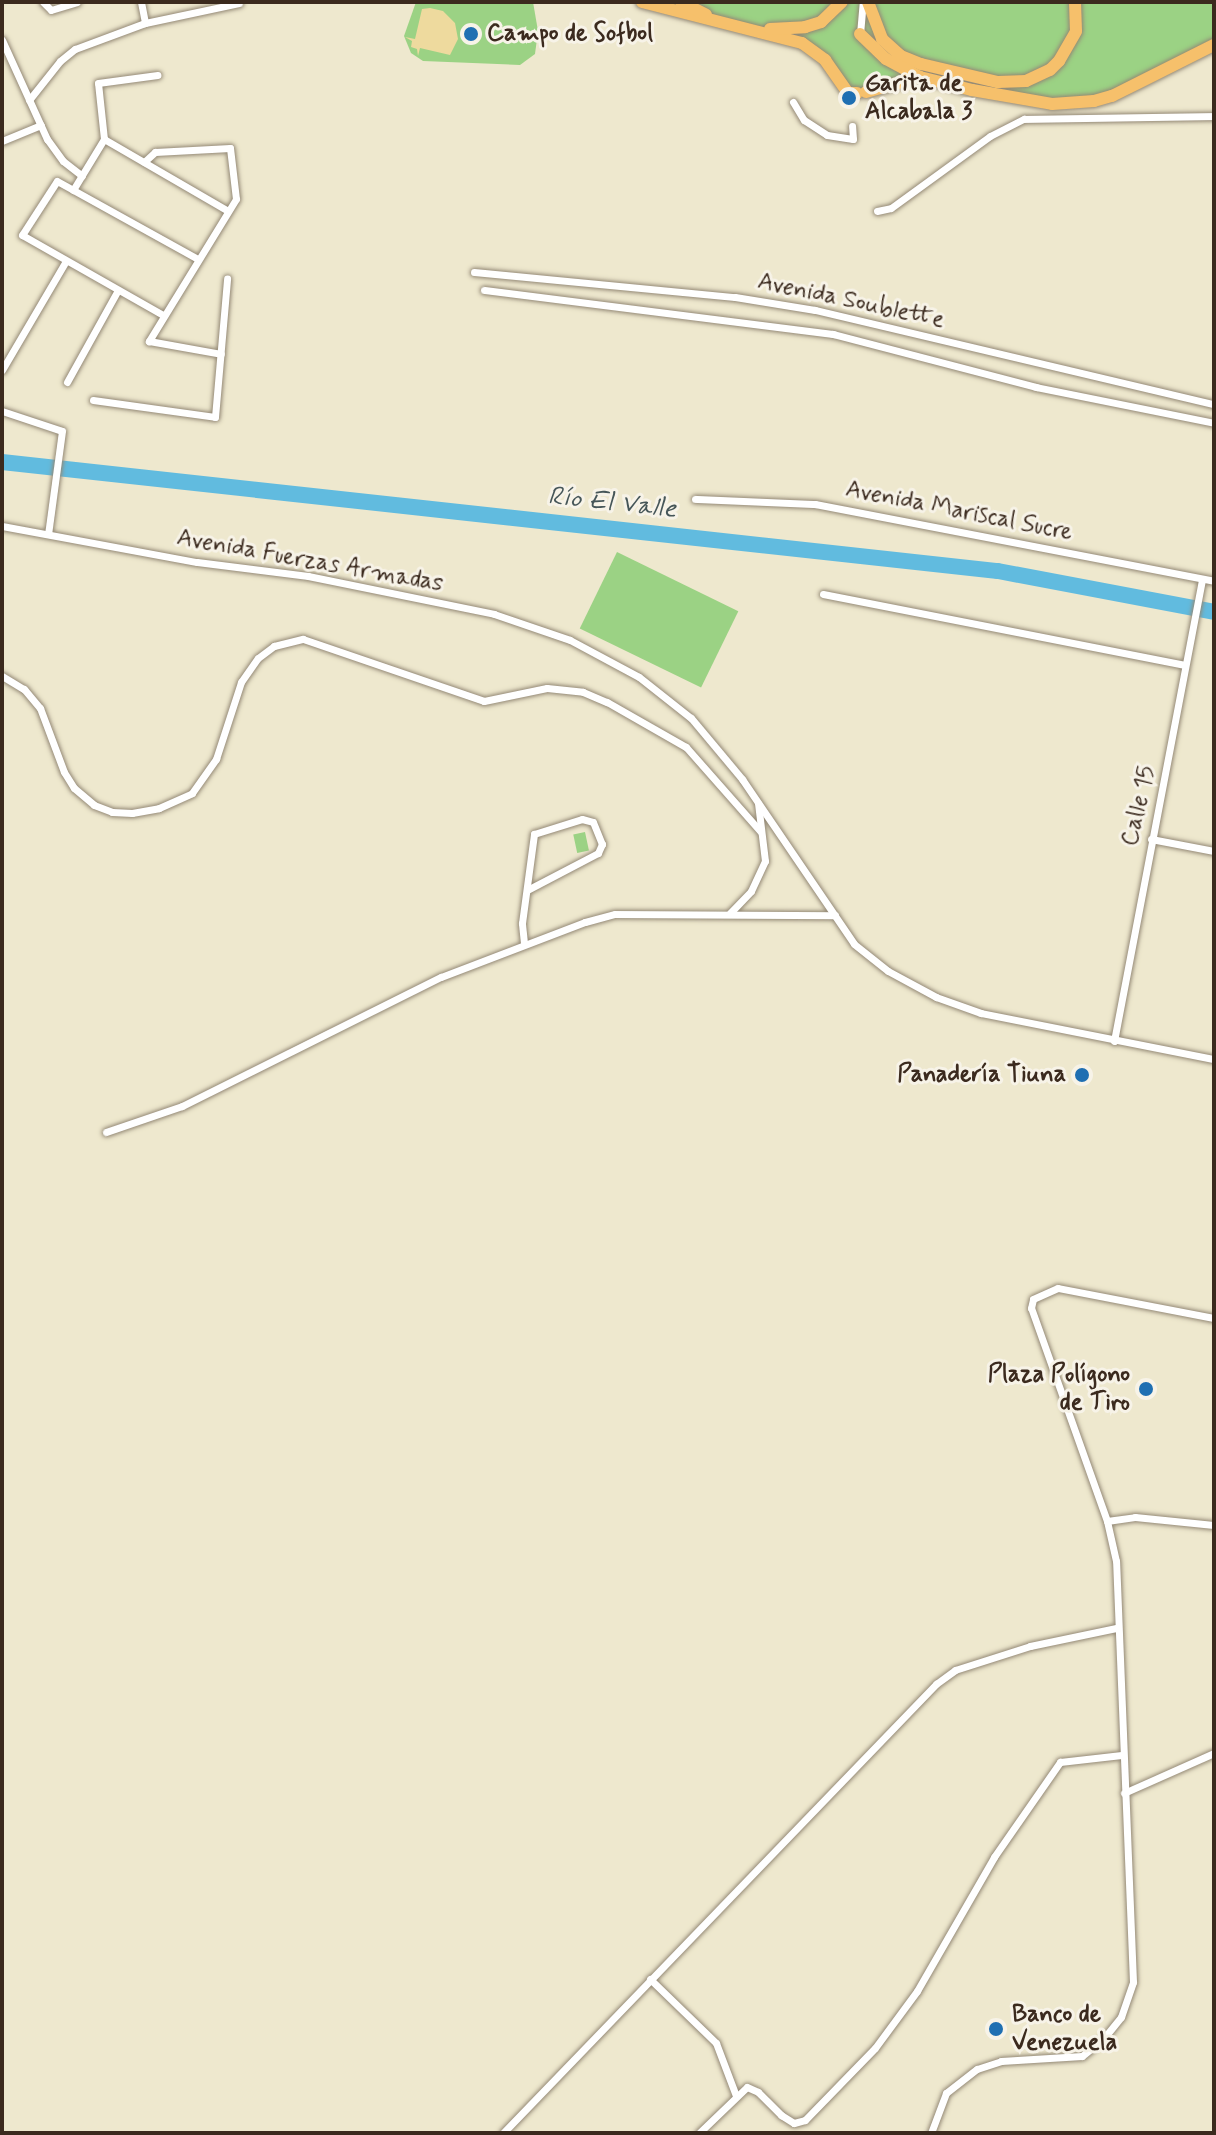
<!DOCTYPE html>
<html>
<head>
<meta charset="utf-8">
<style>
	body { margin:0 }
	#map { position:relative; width:1216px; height:2135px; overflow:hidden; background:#eee8ce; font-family:Mynerve,sans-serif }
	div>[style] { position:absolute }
	.green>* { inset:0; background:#9bd284; transform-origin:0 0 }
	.sand>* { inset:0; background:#eeda9e }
	.river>* { height:16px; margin:-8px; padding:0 8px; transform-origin:8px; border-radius:8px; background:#61bbdf }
	.roads { filter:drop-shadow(0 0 2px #948976) drop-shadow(0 0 2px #948976) }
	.street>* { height:7px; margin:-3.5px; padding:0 3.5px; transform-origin:3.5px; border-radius:3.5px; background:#fff }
	.highway>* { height:12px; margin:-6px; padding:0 6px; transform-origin:6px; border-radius:6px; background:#f6c06b }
	.dots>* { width:22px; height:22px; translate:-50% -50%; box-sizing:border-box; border:4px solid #f7f3e8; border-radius:50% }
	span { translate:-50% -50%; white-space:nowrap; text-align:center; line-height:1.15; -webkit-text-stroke:6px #f7f3e8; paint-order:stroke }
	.poi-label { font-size:24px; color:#3b2a1e; font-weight:700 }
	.left { translate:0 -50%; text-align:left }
	.right { translate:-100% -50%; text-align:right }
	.street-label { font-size:24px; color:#3b2a1e }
	.water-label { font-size:26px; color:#465658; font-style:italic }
	.frame { position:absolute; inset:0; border:4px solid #3b2a1e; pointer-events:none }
</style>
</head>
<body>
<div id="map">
	<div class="green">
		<div style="clip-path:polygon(416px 2px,533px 2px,538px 31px,535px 54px,520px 65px,423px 61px,411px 53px,404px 36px)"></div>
		<div style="clip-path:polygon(642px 2px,1214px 2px,1214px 45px,1112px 96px,1072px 104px,920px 77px,857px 93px,820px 54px)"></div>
		<div style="left:617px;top:552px;width:135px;height:85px;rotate:26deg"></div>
		<div style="left:585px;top:832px;width:19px;height:12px;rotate:78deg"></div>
	</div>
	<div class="sand">
		<div style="clip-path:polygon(430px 8px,443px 11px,455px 23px,458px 39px,450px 55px,420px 48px,418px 56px,417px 49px,411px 47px,412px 41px,405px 37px,415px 39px,422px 9px)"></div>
	</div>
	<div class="river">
		<div style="left:2px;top:462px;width:1002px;rotate:6.25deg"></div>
		<div style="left:998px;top:571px;width:220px;rotate:10.7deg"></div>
	</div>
	<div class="roads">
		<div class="street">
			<div style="left:43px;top:2px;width:11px;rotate:45deg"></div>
			<div style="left:51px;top:10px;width:27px;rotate:-17deg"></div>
			<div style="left:141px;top:2px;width:21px;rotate:79deg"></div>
			<div style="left:860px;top:34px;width:32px;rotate:-85deg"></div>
			<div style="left:2px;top:40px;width:109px;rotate:65.6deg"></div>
			<div style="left:47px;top:139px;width:27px;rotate:54deg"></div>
			<div style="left:63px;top:161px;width:24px;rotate:38deg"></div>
			<div style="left:29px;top:100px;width:50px;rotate:-51.5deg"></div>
			<div style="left:60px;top:61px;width:19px;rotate:-39deg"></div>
			<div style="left:75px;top:49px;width:75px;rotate:-20.4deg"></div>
			<div style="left:145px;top:23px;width:96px;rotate:-12deg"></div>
			<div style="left:793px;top:102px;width:21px;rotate:59deg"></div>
			<div style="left:804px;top:120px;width:27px;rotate:33deg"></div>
			<div style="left:827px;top:135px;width:26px;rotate:9deg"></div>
			<div style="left:853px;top:139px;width:13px;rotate:-94deg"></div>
			<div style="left:104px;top:139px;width:143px;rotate:30.1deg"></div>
			<div style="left:2px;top:141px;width:42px;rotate:-22.3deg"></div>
			<div style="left:144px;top:162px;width:15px;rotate:-42deg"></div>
			<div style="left:155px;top:152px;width:75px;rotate:-3.1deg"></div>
			<div style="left:230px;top:148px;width:51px;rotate:83.3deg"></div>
			<div style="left:236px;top:199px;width:167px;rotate:121.5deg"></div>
			<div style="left:149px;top:341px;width:73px;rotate:10.2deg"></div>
			<div style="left:73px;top:190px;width:60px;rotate:-58.7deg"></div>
			<div style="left:104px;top:139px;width:56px;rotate:-96.1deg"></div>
			<div style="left:98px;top:83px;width:60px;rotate:-7.7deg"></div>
			<div style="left:877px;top:211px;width:14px;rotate:-12deg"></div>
			<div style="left:891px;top:208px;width:122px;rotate:-36deg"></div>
			<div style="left:990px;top:136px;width:38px;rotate:-27deg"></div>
			<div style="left:1024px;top:119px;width:190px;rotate:-0.9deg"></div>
			<div style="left:474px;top:272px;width:262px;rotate:5.5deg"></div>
			<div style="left:735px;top:297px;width:81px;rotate:9.2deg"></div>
			<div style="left:815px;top:310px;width:410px;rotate:13.3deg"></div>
			<div style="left:484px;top:290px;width:352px;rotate:7.2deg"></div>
			<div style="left:833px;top:334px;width:210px;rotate:14.6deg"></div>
			<div style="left:1036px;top:387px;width:182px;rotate:11.4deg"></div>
			<div style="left:163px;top:315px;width:162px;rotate:-150.4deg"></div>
			<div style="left:22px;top:235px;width:64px;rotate:-57.1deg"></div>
			<div style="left:57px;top:181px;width:161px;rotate:29deg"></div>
			<div style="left:2px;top:370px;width:126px;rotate:-59.6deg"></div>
			<div style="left:67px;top:382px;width:105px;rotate:-61deg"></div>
			<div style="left:93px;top:400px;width:123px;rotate:7.9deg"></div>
			<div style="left:215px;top:417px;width:139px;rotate:-85deg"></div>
			<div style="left:2px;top:411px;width:63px;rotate:18.4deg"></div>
			<div style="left:62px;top:431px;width:104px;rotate:97.7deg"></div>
			<div style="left:695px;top:499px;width:120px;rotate:2.4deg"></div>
			<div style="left:815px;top:504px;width:406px;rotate:10.9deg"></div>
			<div style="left:2px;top:526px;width:198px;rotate:10.5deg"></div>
			<div style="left:197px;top:562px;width:112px;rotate:7.2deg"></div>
			<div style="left:308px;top:576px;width:190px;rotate:11.5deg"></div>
			<div style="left:494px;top:614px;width:80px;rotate:18.9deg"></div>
			<div style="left:570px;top:640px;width:78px;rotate:28.2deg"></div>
			<div style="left:639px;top:677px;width:66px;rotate:38.3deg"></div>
			<div style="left:691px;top:718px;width:80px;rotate:50.1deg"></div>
			<div style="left:742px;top:779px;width:199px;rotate:55.8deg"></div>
			<div style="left:854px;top:944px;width:43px;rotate:38.5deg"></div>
			<div style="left:888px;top:971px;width:55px;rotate:28.4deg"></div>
			<div style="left:936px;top:997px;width:48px;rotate:19.6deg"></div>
			<div style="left:981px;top:1013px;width:237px;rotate:11.2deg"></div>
			<div style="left:823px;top:594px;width:369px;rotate:11.1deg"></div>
			<div style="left:2px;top:676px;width:26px;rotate:31deg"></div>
			<div style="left:24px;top:689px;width:25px;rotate:50deg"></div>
			<div style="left:40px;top:708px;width:68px;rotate:69.4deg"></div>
			<div style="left:64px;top:772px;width:19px;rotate:58deg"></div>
			<div style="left:74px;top:788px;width:26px;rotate:40deg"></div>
			<div style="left:94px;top:805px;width:19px;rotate:21deg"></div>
			<div style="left:112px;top:812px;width:20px;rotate:3deg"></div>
			<div style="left:132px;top:813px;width:27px;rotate:-10deg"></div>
			<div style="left:159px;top:808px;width:36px;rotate:-24deg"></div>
			<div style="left:192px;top:793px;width:42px;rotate:-54.8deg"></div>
			<div style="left:216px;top:759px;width:81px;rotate:-72deg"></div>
			<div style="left:241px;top:682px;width:29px;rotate:-55deg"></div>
			<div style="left:258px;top:658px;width:20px;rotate:-37deg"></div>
			<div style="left:274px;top:646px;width:30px;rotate:-14deg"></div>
			<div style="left:303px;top:639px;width:191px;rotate:18.9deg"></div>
			<div style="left:484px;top:701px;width:64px;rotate:-11.7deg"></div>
			<div style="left:547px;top:688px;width:36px;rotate:6deg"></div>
			<div style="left:583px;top:692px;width:26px;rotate:23deg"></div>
			<div style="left:607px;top:702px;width:91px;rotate:29.7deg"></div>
			<div style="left:686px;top:747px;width:113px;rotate:48.6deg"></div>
			<div style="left:1151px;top:839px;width:64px;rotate:10.8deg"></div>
			<div style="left:730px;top:913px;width:30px;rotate:-46deg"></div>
			<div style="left:751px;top:891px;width:33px;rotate:-65deg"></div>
			<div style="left:765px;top:861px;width:58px;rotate:-96.9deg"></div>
			<div style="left:524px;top:943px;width:20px;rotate:-96deg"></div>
			<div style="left:522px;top:923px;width:90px;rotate:-82.3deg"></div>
			<div style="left:534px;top:834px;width:50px;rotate:-17.4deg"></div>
			<div style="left:582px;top:819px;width:11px;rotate:15deg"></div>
			<div style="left:593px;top:822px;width:24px;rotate:68deg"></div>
			<div style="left:602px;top:844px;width:10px;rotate:114deg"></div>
			<div style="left:598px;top:853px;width:78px;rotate:152.4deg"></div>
			<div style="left:1114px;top:1041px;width:470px;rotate:-79.2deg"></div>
			<div style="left:106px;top:1132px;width:80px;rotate:-18.9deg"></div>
			<div style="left:182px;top:1106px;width:289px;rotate:-26.5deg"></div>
			<div style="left:441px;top:977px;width:154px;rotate:-20.9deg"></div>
			<div style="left:585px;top:922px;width:31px;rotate:-15deg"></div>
			<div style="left:615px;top:914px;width:220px;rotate:0.3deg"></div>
			<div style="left:1107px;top:1521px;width:28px;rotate:-8deg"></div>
			<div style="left:1135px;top:1517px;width:79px;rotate:5.8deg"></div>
			<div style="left:1124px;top:1793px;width:98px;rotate:-24deg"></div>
			<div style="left:650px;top:1979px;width:92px;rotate:44.1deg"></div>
			<div style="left:716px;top:2043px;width:57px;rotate:69.3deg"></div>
			<div style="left:503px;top:2133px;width:624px;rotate:-46.04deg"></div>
			<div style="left:936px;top:1684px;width:24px;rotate:-36deg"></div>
			<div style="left:955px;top:1670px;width:79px;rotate:-17.7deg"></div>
			<div style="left:1030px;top:1646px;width:88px;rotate:-11.8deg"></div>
			<div style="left:699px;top:2133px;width:66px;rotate:-43.8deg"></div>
			<div style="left:747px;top:2087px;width:12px;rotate:24deg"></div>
			<div style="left:758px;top:2092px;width:33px;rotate:45deg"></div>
			<div style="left:781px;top:2115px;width:15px;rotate:32deg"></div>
			<div style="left:794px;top:2123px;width:11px;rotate:-15deg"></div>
			<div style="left:805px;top:2120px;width:100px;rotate:-45.8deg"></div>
			<div style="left:875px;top:2048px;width:71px;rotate:-53.6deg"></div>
			<div style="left:917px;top:1991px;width:155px;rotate:-60.1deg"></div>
			<div style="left:994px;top:1857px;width:116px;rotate:-55.2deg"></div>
			<div style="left:1060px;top:1762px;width:62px;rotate:-6.4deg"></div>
			<div style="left:931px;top:2133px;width:43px;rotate:-69.4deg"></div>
			<div style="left:946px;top:2093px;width:39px;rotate:-38deg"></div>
			<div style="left:977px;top:2069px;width:25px;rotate:-18deg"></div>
			<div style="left:1001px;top:2061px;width:81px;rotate:-3.5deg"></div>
			<div style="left:1082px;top:2056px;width:28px;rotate:-39deg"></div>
			<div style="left:1104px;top:2038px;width:27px;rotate:-51deg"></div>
			<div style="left:1121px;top:2017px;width:37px;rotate:-71deg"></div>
			<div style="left:1133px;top:1982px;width:421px;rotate:-92.3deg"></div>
			<div style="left:1116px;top:1561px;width:41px;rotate:-102.7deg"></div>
			<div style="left:1107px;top:1521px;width:226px;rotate:-109.6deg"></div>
			<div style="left:1031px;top:1308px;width:9px;rotate:-77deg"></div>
			<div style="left:1033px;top:1299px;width:27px;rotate:-24deg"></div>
			<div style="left:1058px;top:1288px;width:159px;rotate:10.9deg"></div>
		</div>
		<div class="highway">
			<div style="left:642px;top:2px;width:165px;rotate:14.4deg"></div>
			<div style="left:802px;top:43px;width:29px;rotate:36deg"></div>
			<div style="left:825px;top:60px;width:40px;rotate:55.1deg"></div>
			<div style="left:848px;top:93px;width:9px"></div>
			<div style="left:681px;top:2px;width:28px;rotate:27deg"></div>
			<div style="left:868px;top:2px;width:40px;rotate:69deg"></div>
			<div style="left:882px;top:39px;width:25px;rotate:42deg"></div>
			<div style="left:901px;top:56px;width:22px;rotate:22deg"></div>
			<div style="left:921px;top:64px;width:79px;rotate:13.2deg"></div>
			<div style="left:998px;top:82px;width:28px;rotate:-2deg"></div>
			<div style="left:1026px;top:81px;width:26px;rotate:-25deg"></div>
			<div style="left:1050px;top:70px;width:13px;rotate:-45deg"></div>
			<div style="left:1059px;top:61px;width:34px;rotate:-60deg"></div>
			<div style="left:1076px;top:31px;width:29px;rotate:-92deg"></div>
			<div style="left:770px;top:29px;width:35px;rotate:-3deg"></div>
			<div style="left:805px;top:27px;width:17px;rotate:-17deg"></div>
			<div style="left:821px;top:22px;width:29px;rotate:-44deg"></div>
			<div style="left:860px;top:34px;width:36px;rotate:44deg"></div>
			<div style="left:886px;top:59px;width:38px;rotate:28deg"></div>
			<div style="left:920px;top:77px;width:54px;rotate:14deg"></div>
			<div style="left:972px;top:90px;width:81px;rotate:9.9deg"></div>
			<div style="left:1052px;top:104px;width:42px;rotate:-4.1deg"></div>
			<div style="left:1094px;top:101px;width:19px;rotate:-16deg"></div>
			<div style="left:1112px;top:96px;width:114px;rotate:-26.6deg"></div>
			<div style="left:866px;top:92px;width:56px;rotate:-15.5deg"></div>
		</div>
	</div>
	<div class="dots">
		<div style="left:471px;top:34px;background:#1f6fb2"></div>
		<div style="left:849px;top:98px;background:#1f6fb2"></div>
		<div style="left:1082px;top:1075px;background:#1f6fb2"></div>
		<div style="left:1146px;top:1389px;background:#1f6fb2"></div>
		<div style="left:996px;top:2029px;background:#1f6fb2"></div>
	</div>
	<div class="poi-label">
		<span class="left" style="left:487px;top:34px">Campo de Sofbol</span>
		<span class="left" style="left:865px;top:98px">Garita de<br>Alcabala 3</span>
		<span class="right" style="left:1066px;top:1075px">Panadería Tiuna</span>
		<span class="right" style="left:1130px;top:1389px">Plaza Polígono<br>de Tiro</span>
		<span class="left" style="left:1012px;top:2029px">Banco de<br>Venezuela</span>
	</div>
	<div class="street-label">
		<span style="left:851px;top:301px;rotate:12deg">Avenida Soublette</span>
		<span style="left:959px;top:511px;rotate:11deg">Avenida Mariscal Sucre</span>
		<span style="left:310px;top:561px;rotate:10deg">Avenida Fuerzas Armadas</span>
		<span style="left:1139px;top:806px;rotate:-77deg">Calle 15</span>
	</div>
	<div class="water-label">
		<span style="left:612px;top:504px;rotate:6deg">Río El Valle</span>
	</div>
	<div class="frame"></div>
</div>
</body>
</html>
